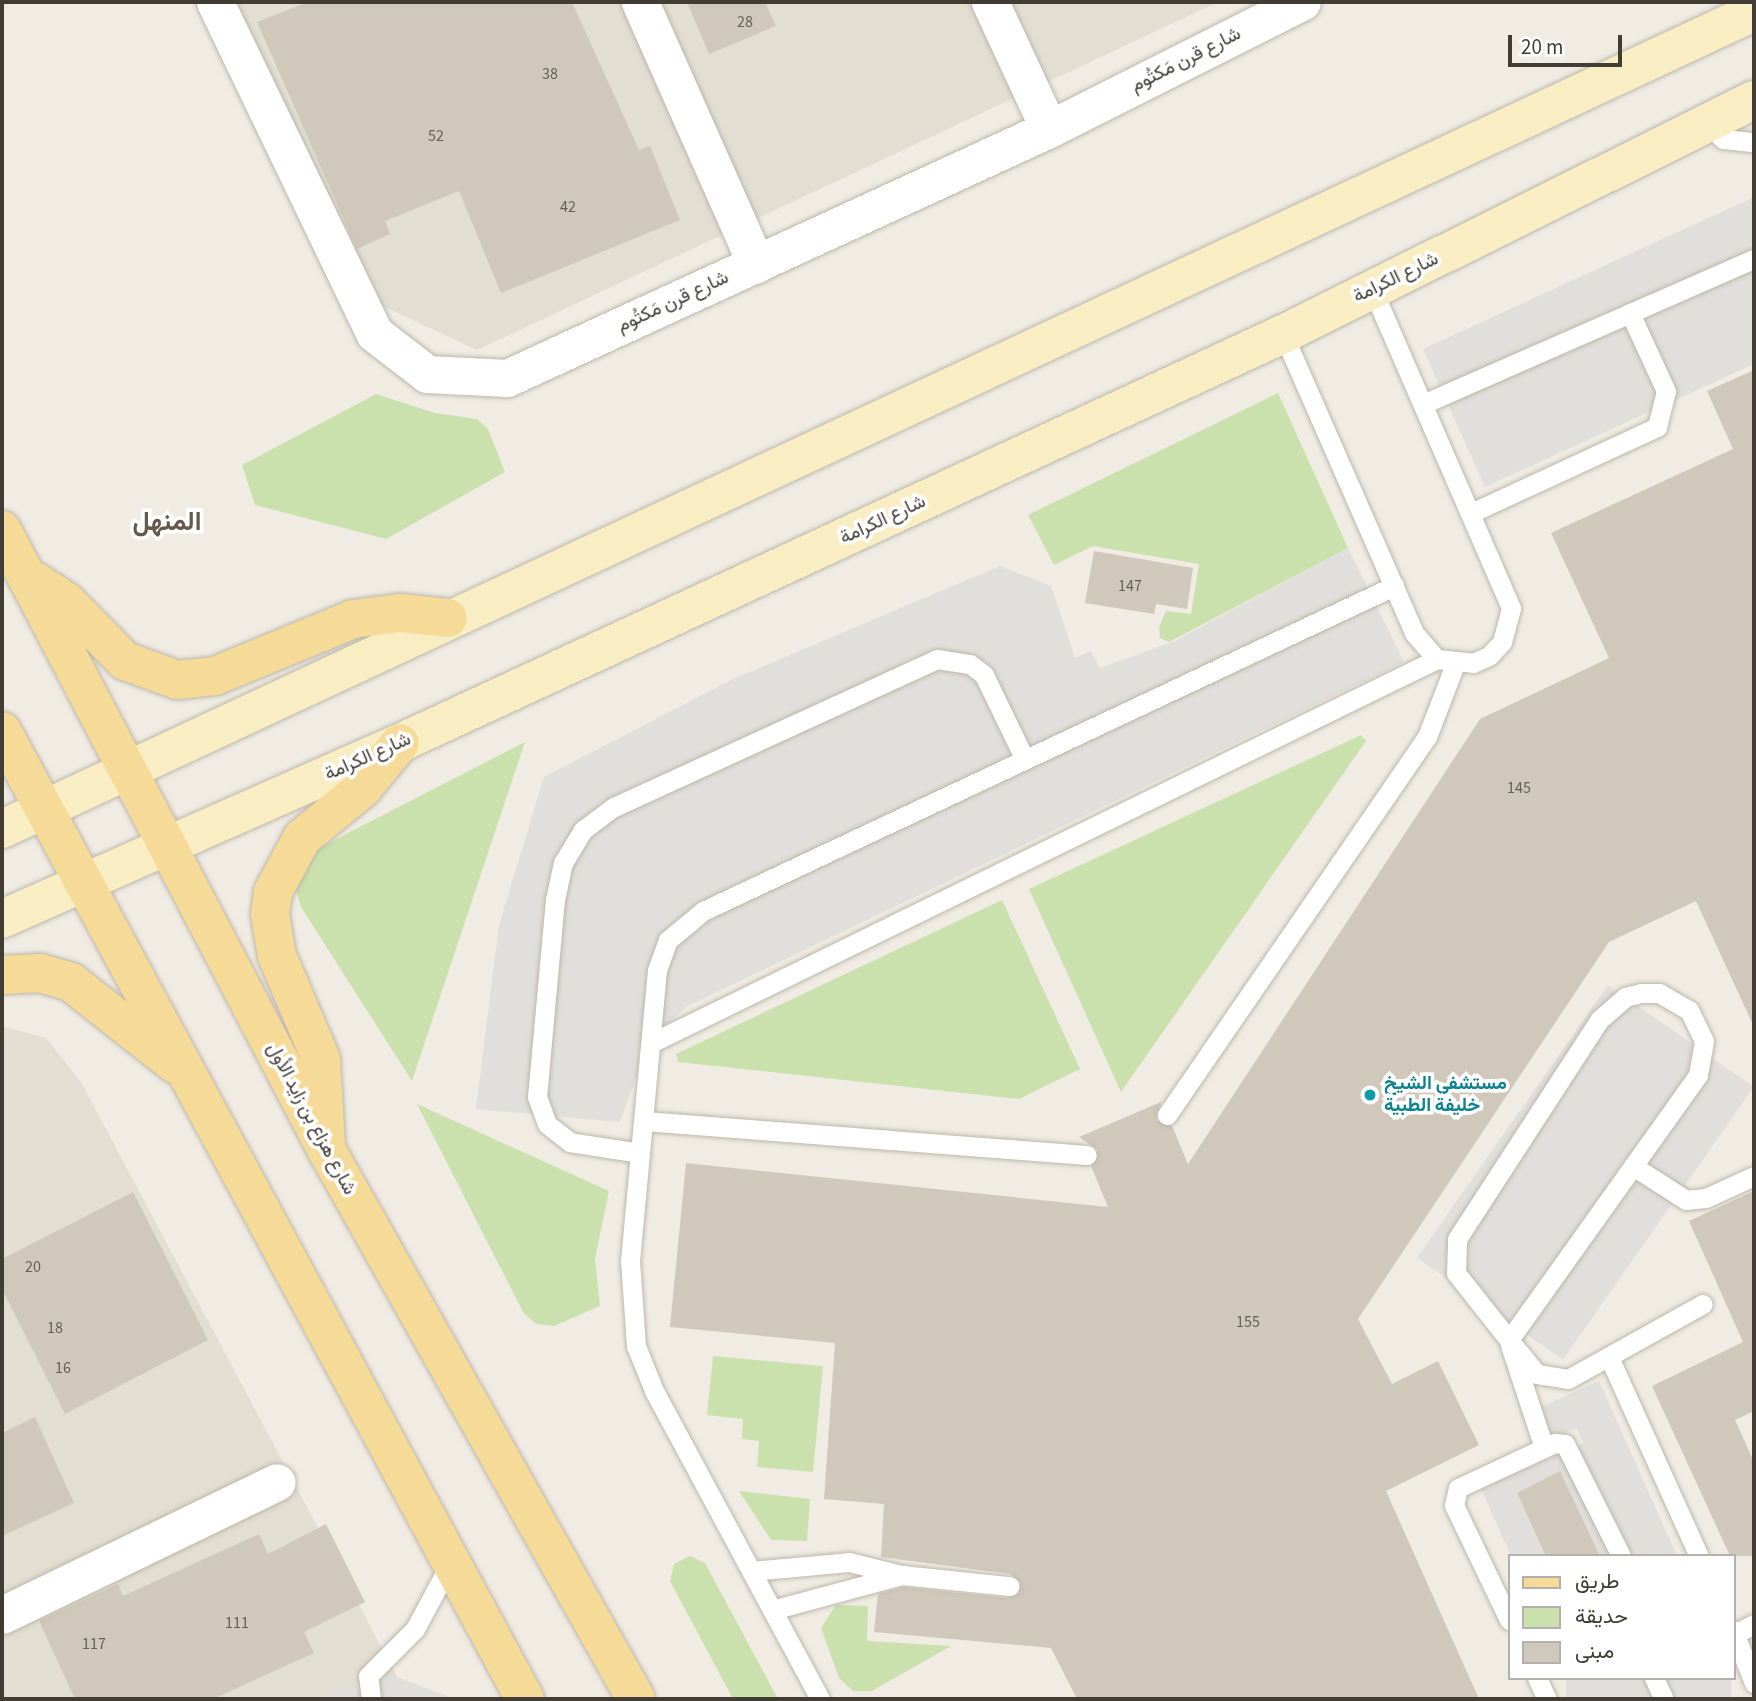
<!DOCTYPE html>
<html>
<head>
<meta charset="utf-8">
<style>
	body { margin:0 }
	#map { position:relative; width:1756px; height:1701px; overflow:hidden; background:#f0ece3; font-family:"Source Sans 3",Vazirmatn,sans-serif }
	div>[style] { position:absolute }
	.residential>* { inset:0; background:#e3ded2 }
	.green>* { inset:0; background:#cae1ae }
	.parking>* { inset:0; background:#e1dfdb; transform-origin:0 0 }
	.building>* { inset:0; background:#d0c8ba }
	.roads { filter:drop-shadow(0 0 2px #bdb7aa) drop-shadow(0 0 2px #bdb7aa) }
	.lane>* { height:19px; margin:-9.5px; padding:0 9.5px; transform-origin:9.5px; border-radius:9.5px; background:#fff }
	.street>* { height:37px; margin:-18.5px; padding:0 18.5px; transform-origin:18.5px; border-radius:18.5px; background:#fff }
	.secondary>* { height:38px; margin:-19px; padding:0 19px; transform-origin:19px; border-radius:19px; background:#f9edc3 }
	.primary>* { height:38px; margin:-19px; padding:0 19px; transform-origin:19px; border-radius:19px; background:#f5db97 }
	.dots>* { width:19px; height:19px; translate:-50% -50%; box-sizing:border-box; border:4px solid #fff; border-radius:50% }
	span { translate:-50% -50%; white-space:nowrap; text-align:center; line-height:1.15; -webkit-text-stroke:7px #fff; paint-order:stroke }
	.number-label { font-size:16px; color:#655f56 }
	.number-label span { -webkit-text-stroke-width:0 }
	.street-label { font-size:19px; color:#413c34 }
	.culture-label { font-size:19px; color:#0d838f; font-weight:700 }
	.left { translate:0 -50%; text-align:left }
	.district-label { font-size:26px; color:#635a4c; font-weight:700 }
	.frame { position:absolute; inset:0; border:4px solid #413c34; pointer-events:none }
	.legend { position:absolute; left:1508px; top:1554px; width:228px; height:126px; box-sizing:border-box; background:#fff; border:2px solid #b3b1ae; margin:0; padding:9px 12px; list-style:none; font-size:21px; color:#413c34 }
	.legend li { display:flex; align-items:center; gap:14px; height:35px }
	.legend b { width:35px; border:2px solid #b3b1ae }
	.scale { position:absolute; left:1508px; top:35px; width:114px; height:32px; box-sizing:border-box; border:4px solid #413c34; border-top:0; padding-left:9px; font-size:21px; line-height:24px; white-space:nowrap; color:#413c34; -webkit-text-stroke:5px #fff; paint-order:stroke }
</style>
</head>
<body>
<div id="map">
	<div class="residential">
		<div style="clip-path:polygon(222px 2px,1218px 2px,477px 350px,359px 295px)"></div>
		<div style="clip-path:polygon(2px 1026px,46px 1038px,81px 1082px,409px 1699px,2px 1699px)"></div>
	</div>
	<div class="green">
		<div style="clip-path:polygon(1278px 393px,1348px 548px,1169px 642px,1160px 638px,1159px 627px,1166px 611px,1191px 614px,1199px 564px,1093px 546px,1054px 565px,1028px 515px)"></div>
		<div style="clip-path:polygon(376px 394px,435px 413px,477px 419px,488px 429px,505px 472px,386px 539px,255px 505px,242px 465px)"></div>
		<div style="clip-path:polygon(1361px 735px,1366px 741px,1121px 1092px,1029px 889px)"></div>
		<div style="clip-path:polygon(525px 742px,412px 1081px,301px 907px,294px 884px,311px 852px)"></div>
		<div style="clip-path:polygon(1002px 900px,1080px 1069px,1019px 1099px,678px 1062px,676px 1054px)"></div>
		<div style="clip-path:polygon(417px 1104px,609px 1191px,595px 1259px,600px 1306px,554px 1326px,536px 1324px,523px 1312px)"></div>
		<div style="clip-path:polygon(713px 1356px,823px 1366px,813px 1472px,757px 1467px,759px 1441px,742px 1439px,743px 1419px,707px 1415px)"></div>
		<div style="clip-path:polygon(739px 1491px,810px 1499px,807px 1541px,771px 1540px)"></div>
		<div style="clip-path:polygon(690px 1556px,705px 1563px,778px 1699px,733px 1699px,670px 1581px,674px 1564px)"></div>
		<div style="clip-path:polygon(836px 1605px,868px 1606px,867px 1641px,951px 1646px,872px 1691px,853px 1691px,839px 1678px,821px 1628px)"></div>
	</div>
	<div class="parking">
		<div style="clip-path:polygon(1754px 197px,1754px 364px,1485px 487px,1423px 349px)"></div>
		<div style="clip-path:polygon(1348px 548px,1404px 662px,686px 1007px,648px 1044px,620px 1122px,476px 1109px,499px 925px,544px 777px,733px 679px,1000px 566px,1051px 586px,1075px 658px,1091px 651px,1100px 668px,1175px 641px)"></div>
		<div style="left:1608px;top:985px;width:178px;height:333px;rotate:35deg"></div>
		<div style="clip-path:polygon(1599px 1381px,1677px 1556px,1511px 1556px,1481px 1489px,1583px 1443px,1577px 1428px,1553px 1438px,1539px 1408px)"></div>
		<div style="clip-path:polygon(383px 1672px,448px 1696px,449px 1699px,317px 1698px)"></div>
		<div style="left:1566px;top:1678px;width:165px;height:23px"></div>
	</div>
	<div class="building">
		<div style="clip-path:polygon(308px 2px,572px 2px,639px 150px,650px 146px,680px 220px,501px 293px,459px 191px,385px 221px,390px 234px,357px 249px,257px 22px)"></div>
		<div style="clip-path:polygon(687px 2px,765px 2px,776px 26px,709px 54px)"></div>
		<div style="clip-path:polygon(1754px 370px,1754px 1027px,1696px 901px,1609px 942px,1358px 1319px,1392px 1384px,1438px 1361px,1479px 1445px,1386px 1491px,1479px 1699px,1077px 1699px,1051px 1648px,874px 1632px,878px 1594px,903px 1587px,1008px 1598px,1019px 1593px,1020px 1582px,1010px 1574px,881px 1557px,884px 1504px,824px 1499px,835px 1343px,670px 1327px,686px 1163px,1108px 1207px,1091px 1166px,1098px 1150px,1079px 1137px,1161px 1102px,1156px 1120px,1172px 1126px,1188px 1164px,1480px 719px,1609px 658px,1551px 533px,1733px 449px,1707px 391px)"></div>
		<div style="clip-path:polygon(1094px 551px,1193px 568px,1187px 609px,1156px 604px,1154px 614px,1085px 603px)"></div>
		<div style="clip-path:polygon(1754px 1191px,1754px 1411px,1735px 1420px,1754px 1462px,1754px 1556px,1730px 1556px,1652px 1386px,1743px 1342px,1689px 1221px)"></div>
		<div style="clip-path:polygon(133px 1192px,208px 1340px,65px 1414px,2px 1289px,2px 1259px)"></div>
		<div style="clip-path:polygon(35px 1417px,74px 1503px,2px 1536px,2px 1433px)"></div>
		<div style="clip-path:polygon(1560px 1471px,1600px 1556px,1546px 1556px,1517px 1493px)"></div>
		<div style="clip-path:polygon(326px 1524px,365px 1602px,304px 1632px,314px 1653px,213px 1699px,75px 1699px,39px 1621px,118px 1584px,123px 1596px,259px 1534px,268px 1554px)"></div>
	</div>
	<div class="roads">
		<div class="lane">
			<div style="left:1706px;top:123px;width:23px;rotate:43deg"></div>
			<div style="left:1723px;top:139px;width:31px;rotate:6deg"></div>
			<div style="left:1283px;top:334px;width:326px;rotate:66.3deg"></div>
			<div style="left:1414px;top:633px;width:35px;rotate:49deg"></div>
			<div style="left:1437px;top:659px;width:36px;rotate:6deg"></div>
			<div style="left:1473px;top:663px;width:17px;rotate:-24deg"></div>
			<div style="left:1489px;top:656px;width:19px;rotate:-47deg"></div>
			<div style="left:1502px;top:642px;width:35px;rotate:-75deg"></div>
			<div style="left:1511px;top:608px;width:349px;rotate:-113.5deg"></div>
			<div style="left:1423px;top:404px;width:361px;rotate:-23.7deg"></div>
			<div style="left:1473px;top:512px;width:203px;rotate:-24.8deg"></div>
			<div style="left:1657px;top:427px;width:37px;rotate:-76deg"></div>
			<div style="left:1666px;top:391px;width:86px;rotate:-114.8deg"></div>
			<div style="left:1641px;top:993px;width:18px"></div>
			<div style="left:1659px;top:993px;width:34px;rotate:30deg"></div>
			<div style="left:1689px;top:1010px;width:34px;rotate:64deg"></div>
			<div style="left:1704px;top:1041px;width:35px;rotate:100deg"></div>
			<div style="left:1698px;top:1075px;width:325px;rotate:125.5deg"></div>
			<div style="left:1509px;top:1340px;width:85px;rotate:-128.3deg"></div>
			<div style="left:1456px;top:1273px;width:34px;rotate:-88deg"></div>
			<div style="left:1457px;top:1239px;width:261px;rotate:-57deg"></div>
			<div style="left:1599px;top:1020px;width:35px;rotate:-41deg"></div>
			<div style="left:1625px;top:997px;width:16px;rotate:-14deg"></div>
			<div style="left:651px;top:1043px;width:875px;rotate:-26.04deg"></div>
			<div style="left:1167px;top:1115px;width:459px;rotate:-55.5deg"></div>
			<div style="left:1427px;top:737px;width:78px;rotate:-69deg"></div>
			<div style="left:644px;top:1121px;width:444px;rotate:4.4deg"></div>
			<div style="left:640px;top:1153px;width:71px;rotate:-171.1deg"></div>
			<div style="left:570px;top:1142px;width:29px;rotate:-142deg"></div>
			<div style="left:547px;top:1124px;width:29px;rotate:-110deg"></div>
			<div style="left:537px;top:1097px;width:198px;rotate:-84.8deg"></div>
			<div style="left:555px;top:900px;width:38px;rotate:-78deg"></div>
			<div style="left:563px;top:863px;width:39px;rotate:-59deg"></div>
			<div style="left:583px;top:830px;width:39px;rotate:-37deg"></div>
			<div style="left:614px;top:807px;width:355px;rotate:-24.6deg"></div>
			<div style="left:937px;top:659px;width:33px;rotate:9deg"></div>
			<div style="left:970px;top:664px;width:18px;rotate:38deg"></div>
			<div style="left:984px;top:675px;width:94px;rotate:64.2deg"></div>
			<div style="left:1633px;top:1166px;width:63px;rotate:32.7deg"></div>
			<div style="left:1686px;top:1200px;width:20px;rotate:-6deg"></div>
			<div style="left:1706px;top:1198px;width:53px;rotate:-24.6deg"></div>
			<div style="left:1509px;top:1340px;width:44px;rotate:50.5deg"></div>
			<div style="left:1537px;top:1374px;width:31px;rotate:9deg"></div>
			<div style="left:1568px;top:1379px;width:154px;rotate:-29.1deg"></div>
			<div style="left:1510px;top:1345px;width:108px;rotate:71.7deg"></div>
			<div style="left:1609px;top:1357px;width:218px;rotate:65.7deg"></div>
			<div style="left:751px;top:1571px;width:98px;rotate:-5.2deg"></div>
			<div style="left:849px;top:1562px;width:55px;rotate:13.8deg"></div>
			<div style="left:902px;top:1575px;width:108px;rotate:5.9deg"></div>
			<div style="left:772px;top:1610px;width:135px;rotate:-15.1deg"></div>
			<div style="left:1509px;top:1620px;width:127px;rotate:-115.6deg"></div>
			<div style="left:1454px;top:1505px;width:17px;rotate:-77deg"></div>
			<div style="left:1458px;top:1488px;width:107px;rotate:-24.9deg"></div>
			<div style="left:1555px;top:1443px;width:10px;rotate:6deg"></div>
			<div style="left:1565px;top:1444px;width:125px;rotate:63.4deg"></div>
			<div style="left:1733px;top:1630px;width:57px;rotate:68.4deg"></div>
			<div style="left:1735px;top:1634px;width:21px;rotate:-28deg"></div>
			<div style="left:1537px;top:1678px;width:23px;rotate:65deg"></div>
			<div style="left:1654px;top:1678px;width:23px;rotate:65deg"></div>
			<div style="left:371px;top:1699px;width:23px;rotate:-97deg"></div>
			<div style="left:368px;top:1676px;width:66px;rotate:-45deg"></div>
			<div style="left:415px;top:1629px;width:74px;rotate:-61.7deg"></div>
			<div style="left:820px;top:1699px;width:348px;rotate:-118.3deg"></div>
			<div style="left:655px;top:1393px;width:51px;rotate:-112deg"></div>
			<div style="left:636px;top:1346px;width:85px;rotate:-94deg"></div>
			<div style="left:630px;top:1261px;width:292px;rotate:-84.7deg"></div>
			<div style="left:657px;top:970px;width:32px;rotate:-70deg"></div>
			<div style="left:668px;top:940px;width:45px;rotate:-39.6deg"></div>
			<div style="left:703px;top:911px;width:764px;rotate:-25.19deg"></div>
		</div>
		<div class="street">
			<div style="left:215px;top:2px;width:367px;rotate:64.3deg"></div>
			<div style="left:374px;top:333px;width:67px;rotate:37.7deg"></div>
			<div style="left:427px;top:374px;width:80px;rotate:2.9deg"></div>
			<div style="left:507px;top:378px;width:596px;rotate:-24.67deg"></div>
			<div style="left:1049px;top:129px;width:283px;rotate:-26.7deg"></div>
			<div style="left:640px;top:2px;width:287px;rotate:66.1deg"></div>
			<div style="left:990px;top:2px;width:140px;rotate:65.1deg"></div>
			<div style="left:2px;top:1615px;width:305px;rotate:-25.8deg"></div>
		</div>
		<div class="secondary">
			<div style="left:2px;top:829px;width:1933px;rotate:-25deg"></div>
			<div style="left:2px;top:919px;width:435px;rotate:-23.9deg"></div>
			<div style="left:400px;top:743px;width:973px;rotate:-24.85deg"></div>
			<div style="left:1283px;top:334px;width:526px;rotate:-26.42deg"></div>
		</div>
		<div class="primary">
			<div style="left:2px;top:530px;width:699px;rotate:62.37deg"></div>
			<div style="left:326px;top:1149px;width:631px;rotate:60.59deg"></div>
			<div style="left:33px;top:580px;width:40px;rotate:32.9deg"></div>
			<div style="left:67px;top:602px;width:83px;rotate:45.5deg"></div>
			<div style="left:125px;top:661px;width:55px;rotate:20.1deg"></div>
			<div style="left:177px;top:680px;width:38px;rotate:-6deg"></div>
			<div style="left:215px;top:676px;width:149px;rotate:-22.4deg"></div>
			<div style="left:353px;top:619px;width:47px;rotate:-7.3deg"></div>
			<div style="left:400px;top:613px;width:48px;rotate:5.9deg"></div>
			<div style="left:2px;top:731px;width:1100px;rotate:61.62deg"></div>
			<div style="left:2px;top:975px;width:38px;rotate:-3deg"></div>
			<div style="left:40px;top:973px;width:32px;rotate:16deg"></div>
			<div style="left:71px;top:982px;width:132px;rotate:38.3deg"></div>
			<div style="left:326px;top:1144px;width:85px;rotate:-93.4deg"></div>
			<div style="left:321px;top:1059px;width:112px;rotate:-113.1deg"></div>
			<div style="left:277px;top:956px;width:43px;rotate:-99.5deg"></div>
			<div style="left:270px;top:914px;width:22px;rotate:-82deg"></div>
			<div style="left:273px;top:892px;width:61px;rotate:-61.8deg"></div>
			<div style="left:302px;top:838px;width:79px;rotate:-39.3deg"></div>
			<div style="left:363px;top:788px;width:58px;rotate:-50.6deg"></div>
		</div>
	</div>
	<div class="dots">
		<div style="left:1370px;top:1095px;background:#0f9aa8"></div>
	</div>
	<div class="number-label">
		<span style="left:745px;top:22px">28</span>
		<span style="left:550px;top:74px">38</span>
		<span style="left:436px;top:136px">52</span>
		<span style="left:568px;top:207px">42</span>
		<span style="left:1130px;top:586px">147</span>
		<span style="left:1519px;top:788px">145</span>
		<span style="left:33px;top:1267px">20</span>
		<span style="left:1248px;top:1322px">155</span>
		<span style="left:55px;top:1328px">18</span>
		<span style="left:63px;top:1368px">16</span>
		<span style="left:237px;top:1623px">111</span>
		<span style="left:94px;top:1644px">117</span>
	</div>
	<div class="street-label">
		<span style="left:1186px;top:60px;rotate:-27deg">شارع قرن مَكتُوم</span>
		<span style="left:1396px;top:278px;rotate:-26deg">شارع الكرامة</span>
		<span style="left:673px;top:302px;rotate:-25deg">شارع قرن مَكتُوم</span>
		<span style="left:883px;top:520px;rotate:-25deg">شارع الكرامة</span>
		<span style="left:368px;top:757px;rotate:-24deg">شارع الكرامة</span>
		<span style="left:311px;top:1119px;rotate:62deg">شارع هزاع بن زايد الأول</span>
	</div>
	<div class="culture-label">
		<span class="left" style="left:1384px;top:1095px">مستشفي الشيخ<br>خليفة الطبية</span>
	</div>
	<div class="district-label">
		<span style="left:167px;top:522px">المنهل</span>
	</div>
	<div class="frame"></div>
	<ul class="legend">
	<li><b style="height:9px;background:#f5db97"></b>طريق</li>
	<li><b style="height:19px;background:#cae1ae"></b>حديقة</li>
	<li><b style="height:19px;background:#d0c8ba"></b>مبنى</li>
	</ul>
	<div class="scale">20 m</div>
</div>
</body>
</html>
